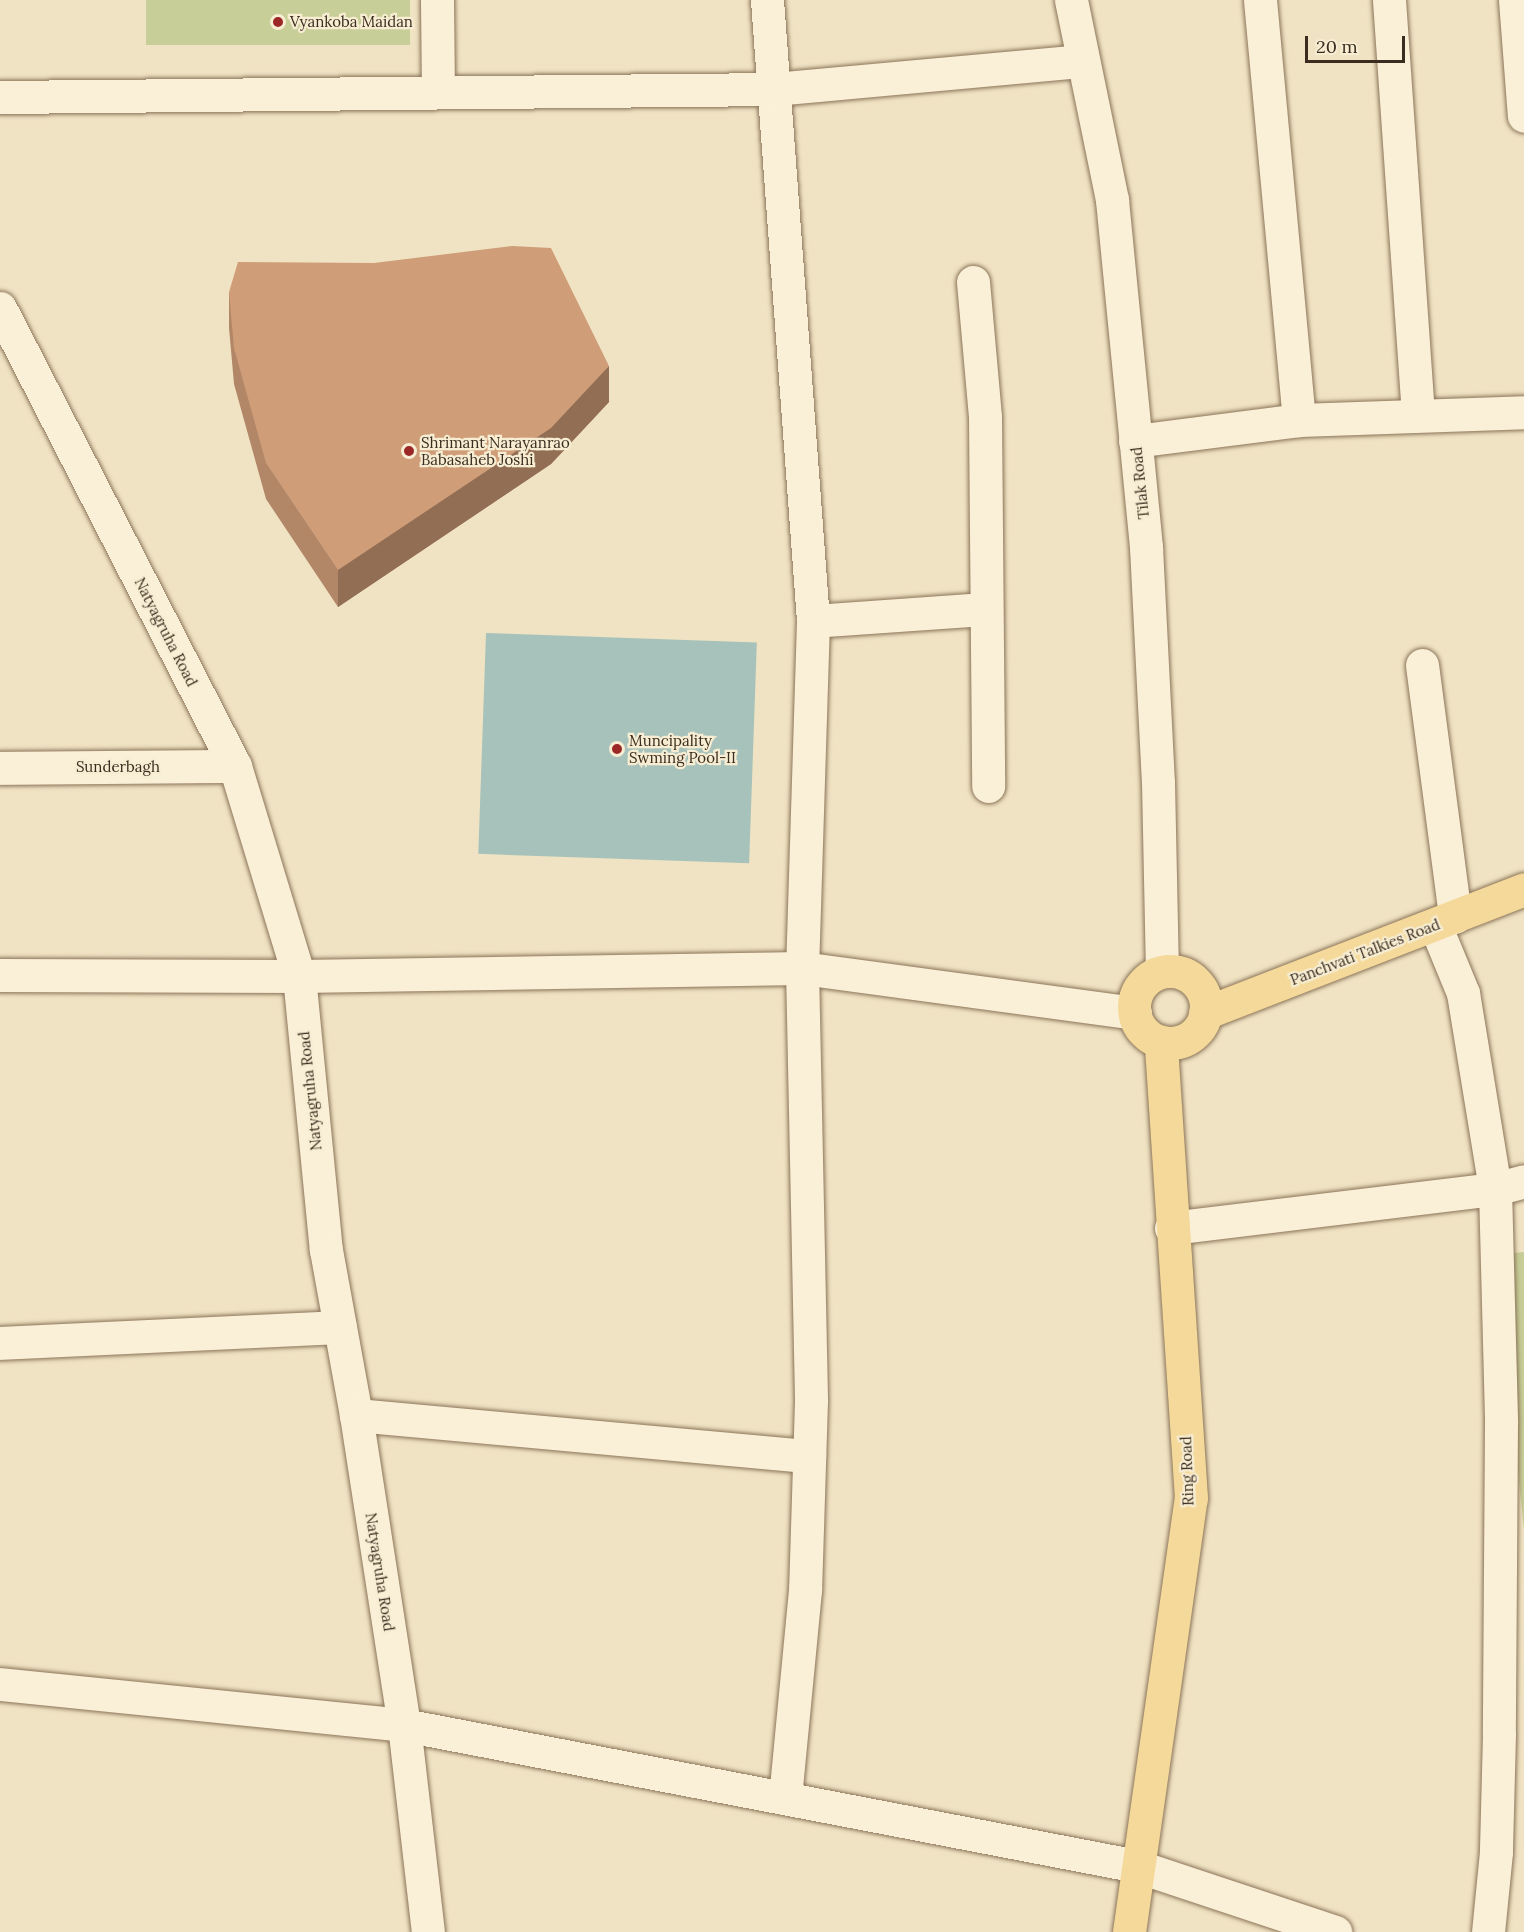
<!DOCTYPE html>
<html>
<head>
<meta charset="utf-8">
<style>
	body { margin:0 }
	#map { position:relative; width:1524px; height:1932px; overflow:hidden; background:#f0e3c3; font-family:Lora,serif }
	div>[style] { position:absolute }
	.green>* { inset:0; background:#c7ce97; transform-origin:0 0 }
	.water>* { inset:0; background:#a6c2ba; transform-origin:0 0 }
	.roads { filter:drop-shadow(0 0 2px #8b7459) drop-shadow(0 0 2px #8b7459) }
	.minor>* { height:33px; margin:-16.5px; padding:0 16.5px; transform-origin:16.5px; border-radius:16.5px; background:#faf0d7 }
	.tertiary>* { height:33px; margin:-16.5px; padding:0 16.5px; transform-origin:16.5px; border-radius:16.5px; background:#faf0d7 }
	.secondary>* { height:33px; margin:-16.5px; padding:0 16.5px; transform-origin:16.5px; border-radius:16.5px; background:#faf0d7 }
	.primary>* { height:33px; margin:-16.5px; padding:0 16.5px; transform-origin:16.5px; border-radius:16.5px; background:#f4d99a }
	.primary>.ring { margin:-16.5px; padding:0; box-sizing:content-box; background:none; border:33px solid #f4d99a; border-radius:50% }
	.wall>* { inset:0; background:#b28767 }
	.shaded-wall>* { inset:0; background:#916e54 }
	.building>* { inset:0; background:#cf9d78 }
	.dots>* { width:16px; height:16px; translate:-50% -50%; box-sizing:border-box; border:3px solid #f7edd3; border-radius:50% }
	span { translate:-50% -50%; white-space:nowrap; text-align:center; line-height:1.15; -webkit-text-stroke:4.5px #f7edd3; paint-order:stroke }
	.poi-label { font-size:15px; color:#3a2c1e }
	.left { translate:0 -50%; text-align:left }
	.street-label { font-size:15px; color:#3a2c1e }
	.scale { position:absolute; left:1305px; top:36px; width:100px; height:27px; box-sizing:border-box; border:3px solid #3a2c1e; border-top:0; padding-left:8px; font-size:18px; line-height:21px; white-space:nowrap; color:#3a2c1e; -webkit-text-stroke:4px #f7edd3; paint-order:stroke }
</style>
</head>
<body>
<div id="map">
	<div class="green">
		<div style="left:146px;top:0;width:264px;height:45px"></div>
		<div style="clip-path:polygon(1524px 1252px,1524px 1530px,1495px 1255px)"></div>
	</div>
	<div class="water">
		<div style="left:486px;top:633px;width:271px;height:221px;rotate:2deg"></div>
	</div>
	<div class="roads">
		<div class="minor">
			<div style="left:437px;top:0;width:92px;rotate:89.4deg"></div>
			<div style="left:767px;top:0;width:623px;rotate:85.76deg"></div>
			<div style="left:813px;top:621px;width:347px;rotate:91.8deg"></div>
			<div style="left:802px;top:968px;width:433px;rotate:88.8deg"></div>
			<div style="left:811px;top:1401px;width:189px;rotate:91.8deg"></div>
			<div style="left:805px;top:1590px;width:209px;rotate:95.5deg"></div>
			<div style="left:1071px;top:0;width:204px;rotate:78.4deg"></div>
			<div style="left:1112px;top:200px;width:349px;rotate:84.4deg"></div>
			<div style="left:1146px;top:547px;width:235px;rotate:87.1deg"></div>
			<div style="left:1158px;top:782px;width:189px;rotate:88.8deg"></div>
			<div style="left:1260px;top:0;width:422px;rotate:84.7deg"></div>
			<div style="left:1389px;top:0;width:416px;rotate:86deg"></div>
			<div style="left:1515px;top:0;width:116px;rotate:85.6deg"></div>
			<div style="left:0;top:97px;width:774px;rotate:-0.59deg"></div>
			<div style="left:774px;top:89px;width:310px;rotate:-5.2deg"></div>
			<div style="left:973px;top:282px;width:136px;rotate:84.9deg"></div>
			<div style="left:985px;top:417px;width:369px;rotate:89.5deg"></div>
			<div style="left:0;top:308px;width:515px;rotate:62.84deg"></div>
			<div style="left:235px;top:766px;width:220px;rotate:73.1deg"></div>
			<div style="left:299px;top:976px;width:275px;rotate:84.4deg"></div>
			<div style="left:326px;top:1250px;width:168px;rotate:79.7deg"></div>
			<div style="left:356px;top:1415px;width:314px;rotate:81.2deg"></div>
			<div style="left:404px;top:1725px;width:208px;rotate:83.4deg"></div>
			<div style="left:1135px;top:441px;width:165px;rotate:-7.3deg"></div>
			<div style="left:1299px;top:420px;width:225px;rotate:-2deg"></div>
			<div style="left:813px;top:621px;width:173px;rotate:-4deg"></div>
			<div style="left:1422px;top:665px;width:254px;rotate:82.5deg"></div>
			<div style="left:1435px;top:925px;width:74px;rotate:67.6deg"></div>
			<div style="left:1463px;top:993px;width:199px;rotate:80.7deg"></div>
			<div style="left:1495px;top:1189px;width:234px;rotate:88.5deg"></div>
			<div style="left:1501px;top:1423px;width:311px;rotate:90.4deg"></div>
			<div style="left:1499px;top:1734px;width:118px;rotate:91.5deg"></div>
			<div style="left:1496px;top:1852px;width:80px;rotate:95.7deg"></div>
			<div style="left:1171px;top:1228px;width:326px;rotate:-6.9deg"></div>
			<div style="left:1495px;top:1189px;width:30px;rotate:-15deg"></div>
			<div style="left:0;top:1343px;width:340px;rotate:-2.7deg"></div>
			<div style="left:356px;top:1415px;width:455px;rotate:5.2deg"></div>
			<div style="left:0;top:1684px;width:406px;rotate:5.8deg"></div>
			<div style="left:404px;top:1725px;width:746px;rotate:10.89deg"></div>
			<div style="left:1137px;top:1866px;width:209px;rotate:18.4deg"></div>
		</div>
		<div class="tertiary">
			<div style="left:0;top:768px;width:235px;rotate:-0.5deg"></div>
		</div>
		<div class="secondary">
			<div style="left:0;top:975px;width:299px;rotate:0.2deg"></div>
			<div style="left:299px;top:976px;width:503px;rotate:-0.91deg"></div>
			<div style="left:802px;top:968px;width:336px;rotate:7.7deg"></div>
		</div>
		<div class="primary">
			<div class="ring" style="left:1134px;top:971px;width:39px;height:39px"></div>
			<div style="left:1205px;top:1013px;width:342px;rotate:-21.2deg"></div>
			<div style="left:1129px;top:1932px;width:438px;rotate:-81.9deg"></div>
			<div style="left:1191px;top:1498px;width:457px;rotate:-93.8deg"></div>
		</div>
	</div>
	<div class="wall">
		<div style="clip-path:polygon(229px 292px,609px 402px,551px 464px,338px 607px,266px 499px,234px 384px,229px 328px)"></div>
	</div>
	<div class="shaded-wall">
		<div style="clip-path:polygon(609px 366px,609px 402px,551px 464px,338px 607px,338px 570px)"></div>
	</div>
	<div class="building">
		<div style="clip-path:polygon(512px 246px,551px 248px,609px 366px,551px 428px,338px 570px,266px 463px,234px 348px,229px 292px,238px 262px,374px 263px)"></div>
	</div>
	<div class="dots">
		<div style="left:278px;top:22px;background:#9c2727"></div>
		<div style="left:409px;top:451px;background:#9c2727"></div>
		<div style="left:617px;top:749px;background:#9c2727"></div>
	</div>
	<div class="poi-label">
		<span class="left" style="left:290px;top:22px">Vyankoba Maidan</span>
		<span class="left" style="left:421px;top:451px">Shrimant Narayanrao<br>Babasaheb Joshi</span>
		<span class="left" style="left:629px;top:749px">Muncipality<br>Swming Pool-II</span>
	</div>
	<div class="street-label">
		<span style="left:1140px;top:483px;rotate:-96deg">Tilak Road</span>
		<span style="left:166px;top:632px;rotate:63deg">Natyagruha Road</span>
		<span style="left:118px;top:767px">Sunderbagh</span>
		<span style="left:1365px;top:952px;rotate:-21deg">Panchvati Talkies Road</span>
		<span style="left:310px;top:1091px;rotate:-96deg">Natyagruha Road</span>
		<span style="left:1187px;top:1471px;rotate:-92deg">Ring Road</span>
		<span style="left:380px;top:1572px;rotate:81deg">Natyagruha Road</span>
	</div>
	<div class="scale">20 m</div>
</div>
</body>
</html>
